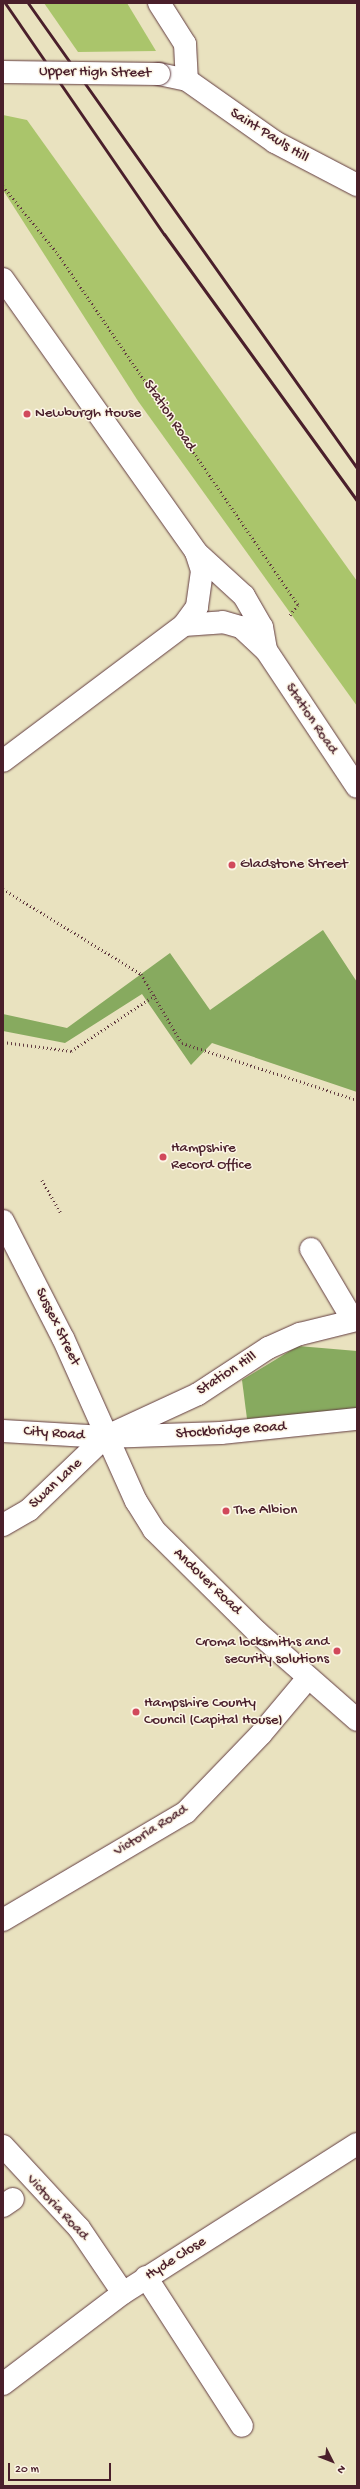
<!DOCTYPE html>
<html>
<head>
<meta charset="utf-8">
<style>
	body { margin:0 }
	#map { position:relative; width:360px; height:2489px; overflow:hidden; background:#e9e2bf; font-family:"Gochi Hand",sans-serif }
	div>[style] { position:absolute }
	.green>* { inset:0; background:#aac56b }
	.forest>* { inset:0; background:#87aa5f }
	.path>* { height:2.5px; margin-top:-1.25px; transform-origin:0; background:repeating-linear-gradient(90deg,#623c41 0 1px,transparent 0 4px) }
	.roads { filter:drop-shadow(0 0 1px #623c41) drop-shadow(0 0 1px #623c41) }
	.minor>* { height:22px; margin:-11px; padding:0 11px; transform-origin:11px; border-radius:11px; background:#fff }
	.major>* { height:22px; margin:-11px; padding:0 11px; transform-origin:11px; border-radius:11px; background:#fff }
	.rail>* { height:3px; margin:-1.5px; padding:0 1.5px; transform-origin:1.5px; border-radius:1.5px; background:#4a1f2b }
	.bridges { filter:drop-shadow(0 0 1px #623c41) drop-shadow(0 0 1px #623c41) }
	.major-bridge>* { height:22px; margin:-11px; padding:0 11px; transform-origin:11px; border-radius:11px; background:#fff }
	.dots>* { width:11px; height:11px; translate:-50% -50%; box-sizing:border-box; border:2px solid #fcf5e5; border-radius:50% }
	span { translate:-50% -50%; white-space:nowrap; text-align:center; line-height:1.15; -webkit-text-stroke:3px #fcf5e5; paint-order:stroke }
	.street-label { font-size:15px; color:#4a1f2b }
	.poi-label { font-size:15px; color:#4a1f2b }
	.left { translate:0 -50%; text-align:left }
	.right { translate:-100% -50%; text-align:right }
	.frame { position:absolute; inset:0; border:4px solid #4a1f2b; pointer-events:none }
	.north { position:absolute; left:312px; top:2441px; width:40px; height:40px; -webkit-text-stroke:3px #fcf5e5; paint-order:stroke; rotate:132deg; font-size:11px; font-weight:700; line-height:16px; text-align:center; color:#4a1f2b }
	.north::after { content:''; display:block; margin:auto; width:14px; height:18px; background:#4a1f2b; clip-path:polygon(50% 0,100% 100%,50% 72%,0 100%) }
	.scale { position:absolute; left:8px; top:2463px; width:103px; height:18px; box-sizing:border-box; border:2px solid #4a1f2b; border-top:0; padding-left:5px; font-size:12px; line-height:14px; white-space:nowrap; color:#4a1f2b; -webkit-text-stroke:3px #fcf5e5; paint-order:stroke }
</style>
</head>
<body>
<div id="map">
	<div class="green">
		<div style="clip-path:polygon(44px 3px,127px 3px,156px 51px,78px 52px)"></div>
		<div style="clip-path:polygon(3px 115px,27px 120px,357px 581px,357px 706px,138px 401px,3px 190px)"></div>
	</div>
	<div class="forest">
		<div style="clip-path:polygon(323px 930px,357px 982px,357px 1092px,212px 1043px,191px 1065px,142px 994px,65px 1043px,3px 1031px,3px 1014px,67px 1028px,170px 953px,210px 1010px)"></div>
		<div style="clip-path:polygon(298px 1346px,357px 1351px,357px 1409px,247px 1419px,242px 1380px)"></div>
	</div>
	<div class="path">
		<div style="left:3px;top:186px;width:87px;rotate:51deg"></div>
		<div style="left:58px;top:254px;width:425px;rotate:55.6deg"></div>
		<div style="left:298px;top:605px;width:15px;rotate:127deg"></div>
		<div style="left:3px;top:889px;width:162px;rotate:31.6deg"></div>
		<div style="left:141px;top:974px;width:80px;rotate:59.3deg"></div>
		<div style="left:182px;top:1043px;width:184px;rotate:18deg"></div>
		<div style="left:3px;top:1042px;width:69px;rotate:7.5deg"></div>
		<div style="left:71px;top:1051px;width:101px;rotate:-33.7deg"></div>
		<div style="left:42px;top:1180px;width:39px;rotate:60deg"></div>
	</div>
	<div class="roads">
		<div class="minor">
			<div style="left:196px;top:552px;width:65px;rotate:42.5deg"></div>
			<div style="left:244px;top:596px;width:36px;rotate:60deg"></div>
			<div style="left:262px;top:627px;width:23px;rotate:80deg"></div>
			<div style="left:184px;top:625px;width:39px;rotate:-4deg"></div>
			<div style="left:223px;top:622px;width:19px;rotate:16deg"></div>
			<div style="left:241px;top:627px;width:34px;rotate:43deg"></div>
			<div style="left:266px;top:650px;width:164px;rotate:56.4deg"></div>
			<div style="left:311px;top:1249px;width:82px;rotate:59.4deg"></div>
			<div style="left:3px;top:1525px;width:30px;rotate:-30deg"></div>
			<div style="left:29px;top:1510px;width:105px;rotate:-43.8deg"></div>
			<div style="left:105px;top:1437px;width:102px;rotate:-24.8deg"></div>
			<div style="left:198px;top:1394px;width:84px;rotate:-33.3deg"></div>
			<div style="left:268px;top:1348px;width:35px;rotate:-24deg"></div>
			<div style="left:300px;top:1334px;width:59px;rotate:-13.8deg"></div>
			<div style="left:3px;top:1920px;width:212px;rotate:-30.5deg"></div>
			<div style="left:186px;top:1812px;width:108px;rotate:-46.1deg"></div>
			<div style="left:261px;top:1734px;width:73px;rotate:-50deg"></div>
			<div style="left:3px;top:2146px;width:112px;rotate:47.2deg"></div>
			<div style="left:79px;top:2228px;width:78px;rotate:55.9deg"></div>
			<div style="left:3px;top:2206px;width:12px;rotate:-35deg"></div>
			<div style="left:146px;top:2277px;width:177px;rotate:57.2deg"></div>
			<div style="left:3px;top:2384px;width:151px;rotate:-37.2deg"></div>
			<div style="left:123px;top:2293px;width:277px;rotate:-32.5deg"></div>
		</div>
		<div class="major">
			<div style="left:159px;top:3px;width:49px;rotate:57.6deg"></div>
			<div style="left:185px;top:44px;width:36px;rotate:87deg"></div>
			<div style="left:159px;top:74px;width:29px;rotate:12deg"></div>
			<div style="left:187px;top:80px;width:108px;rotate:35.2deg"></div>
			<div style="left:275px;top:142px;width:93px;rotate:27.7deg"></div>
			<div style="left:3px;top:279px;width:334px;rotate:54.7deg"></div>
			<div style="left:196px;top:552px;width:20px;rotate:72deg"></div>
			<div style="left:202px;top:571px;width:36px;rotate:98deg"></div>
			<div style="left:197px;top:607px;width:22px;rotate:126deg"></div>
			<div style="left:184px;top:625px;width:226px;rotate:143.1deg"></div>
			<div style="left:3px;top:1221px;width:131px;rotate:62.9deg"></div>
			<div style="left:63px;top:1338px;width:179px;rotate:65.9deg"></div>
			<div style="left:136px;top:1501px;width:34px;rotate:58deg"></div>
			<div style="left:154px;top:1530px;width:145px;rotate:44.7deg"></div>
			<div style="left:257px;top:1632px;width:133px;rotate:41.3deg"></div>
			<div style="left:3px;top:1431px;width:102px;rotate:3.4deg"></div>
			<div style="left:105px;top:1437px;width:116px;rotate:-2deg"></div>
			<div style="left:221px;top:1433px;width:137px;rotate:-5.9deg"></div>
		</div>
	</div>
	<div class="rail">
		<div style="left:5px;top:3px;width:280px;rotate:55.5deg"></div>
		<div style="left:164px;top:234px;width:329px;rotate:54.1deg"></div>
		<div style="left:28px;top:3px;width:570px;rotate:54.72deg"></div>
	</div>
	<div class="bridges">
		<div class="major-bridge">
			<div style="left:3px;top:72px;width:156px;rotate:0.7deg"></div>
		</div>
	</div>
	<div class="dots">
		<div style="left:27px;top:414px;background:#d1495b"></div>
		<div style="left:232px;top:865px;background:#d1495b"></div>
		<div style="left:163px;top:1157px;background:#d1495b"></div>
		<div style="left:226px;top:1511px;background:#d1495b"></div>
		<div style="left:337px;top:1651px;background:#d1495b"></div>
		<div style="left:136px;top:1712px;background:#d1495b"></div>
	</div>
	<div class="street-label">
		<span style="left:95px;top:73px;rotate:1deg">Upper High Street</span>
		<span style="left:269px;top:136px;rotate:32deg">Saint Pauls Hill</span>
		<span style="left:169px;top:416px;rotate:56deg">Station Road</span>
		<span style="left:311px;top:719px;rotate:56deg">Station Road</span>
		<span style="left:57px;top:1327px;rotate:64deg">Sussex Street</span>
		<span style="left:227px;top:1374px;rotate:-33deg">Station Hill</span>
		<span style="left:231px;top:1431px;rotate:-4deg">Stockbridge Road</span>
		<span style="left:54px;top:1434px;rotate:4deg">City Road</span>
		<span style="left:56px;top:1484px;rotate:-43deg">Swan Lane</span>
		<span style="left:207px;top:1582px;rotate:44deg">Andover Road</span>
		<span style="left:151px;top:1831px;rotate:-32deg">Victoria Road</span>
		<span style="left:57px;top:2208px;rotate:47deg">Victoria Road</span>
		<span style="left:176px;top:2259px;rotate:-32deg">Hyde Close</span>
	</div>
	<div class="poi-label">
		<span class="left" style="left:35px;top:414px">Newburgh House</span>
		<span class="left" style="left:240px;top:865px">Gladstone Street</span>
		<span class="left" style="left:171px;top:1157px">Hampshire<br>Record Office</span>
		<span class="left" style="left:234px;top:1511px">The Albion</span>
		<span class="right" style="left:329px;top:1651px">Croma locksmiths and<br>security solutions</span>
		<span class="left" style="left:144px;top:1712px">Hampshire County<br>Council (Capital House)</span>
	</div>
	<div class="frame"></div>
	<div class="north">N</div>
	<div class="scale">20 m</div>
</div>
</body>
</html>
